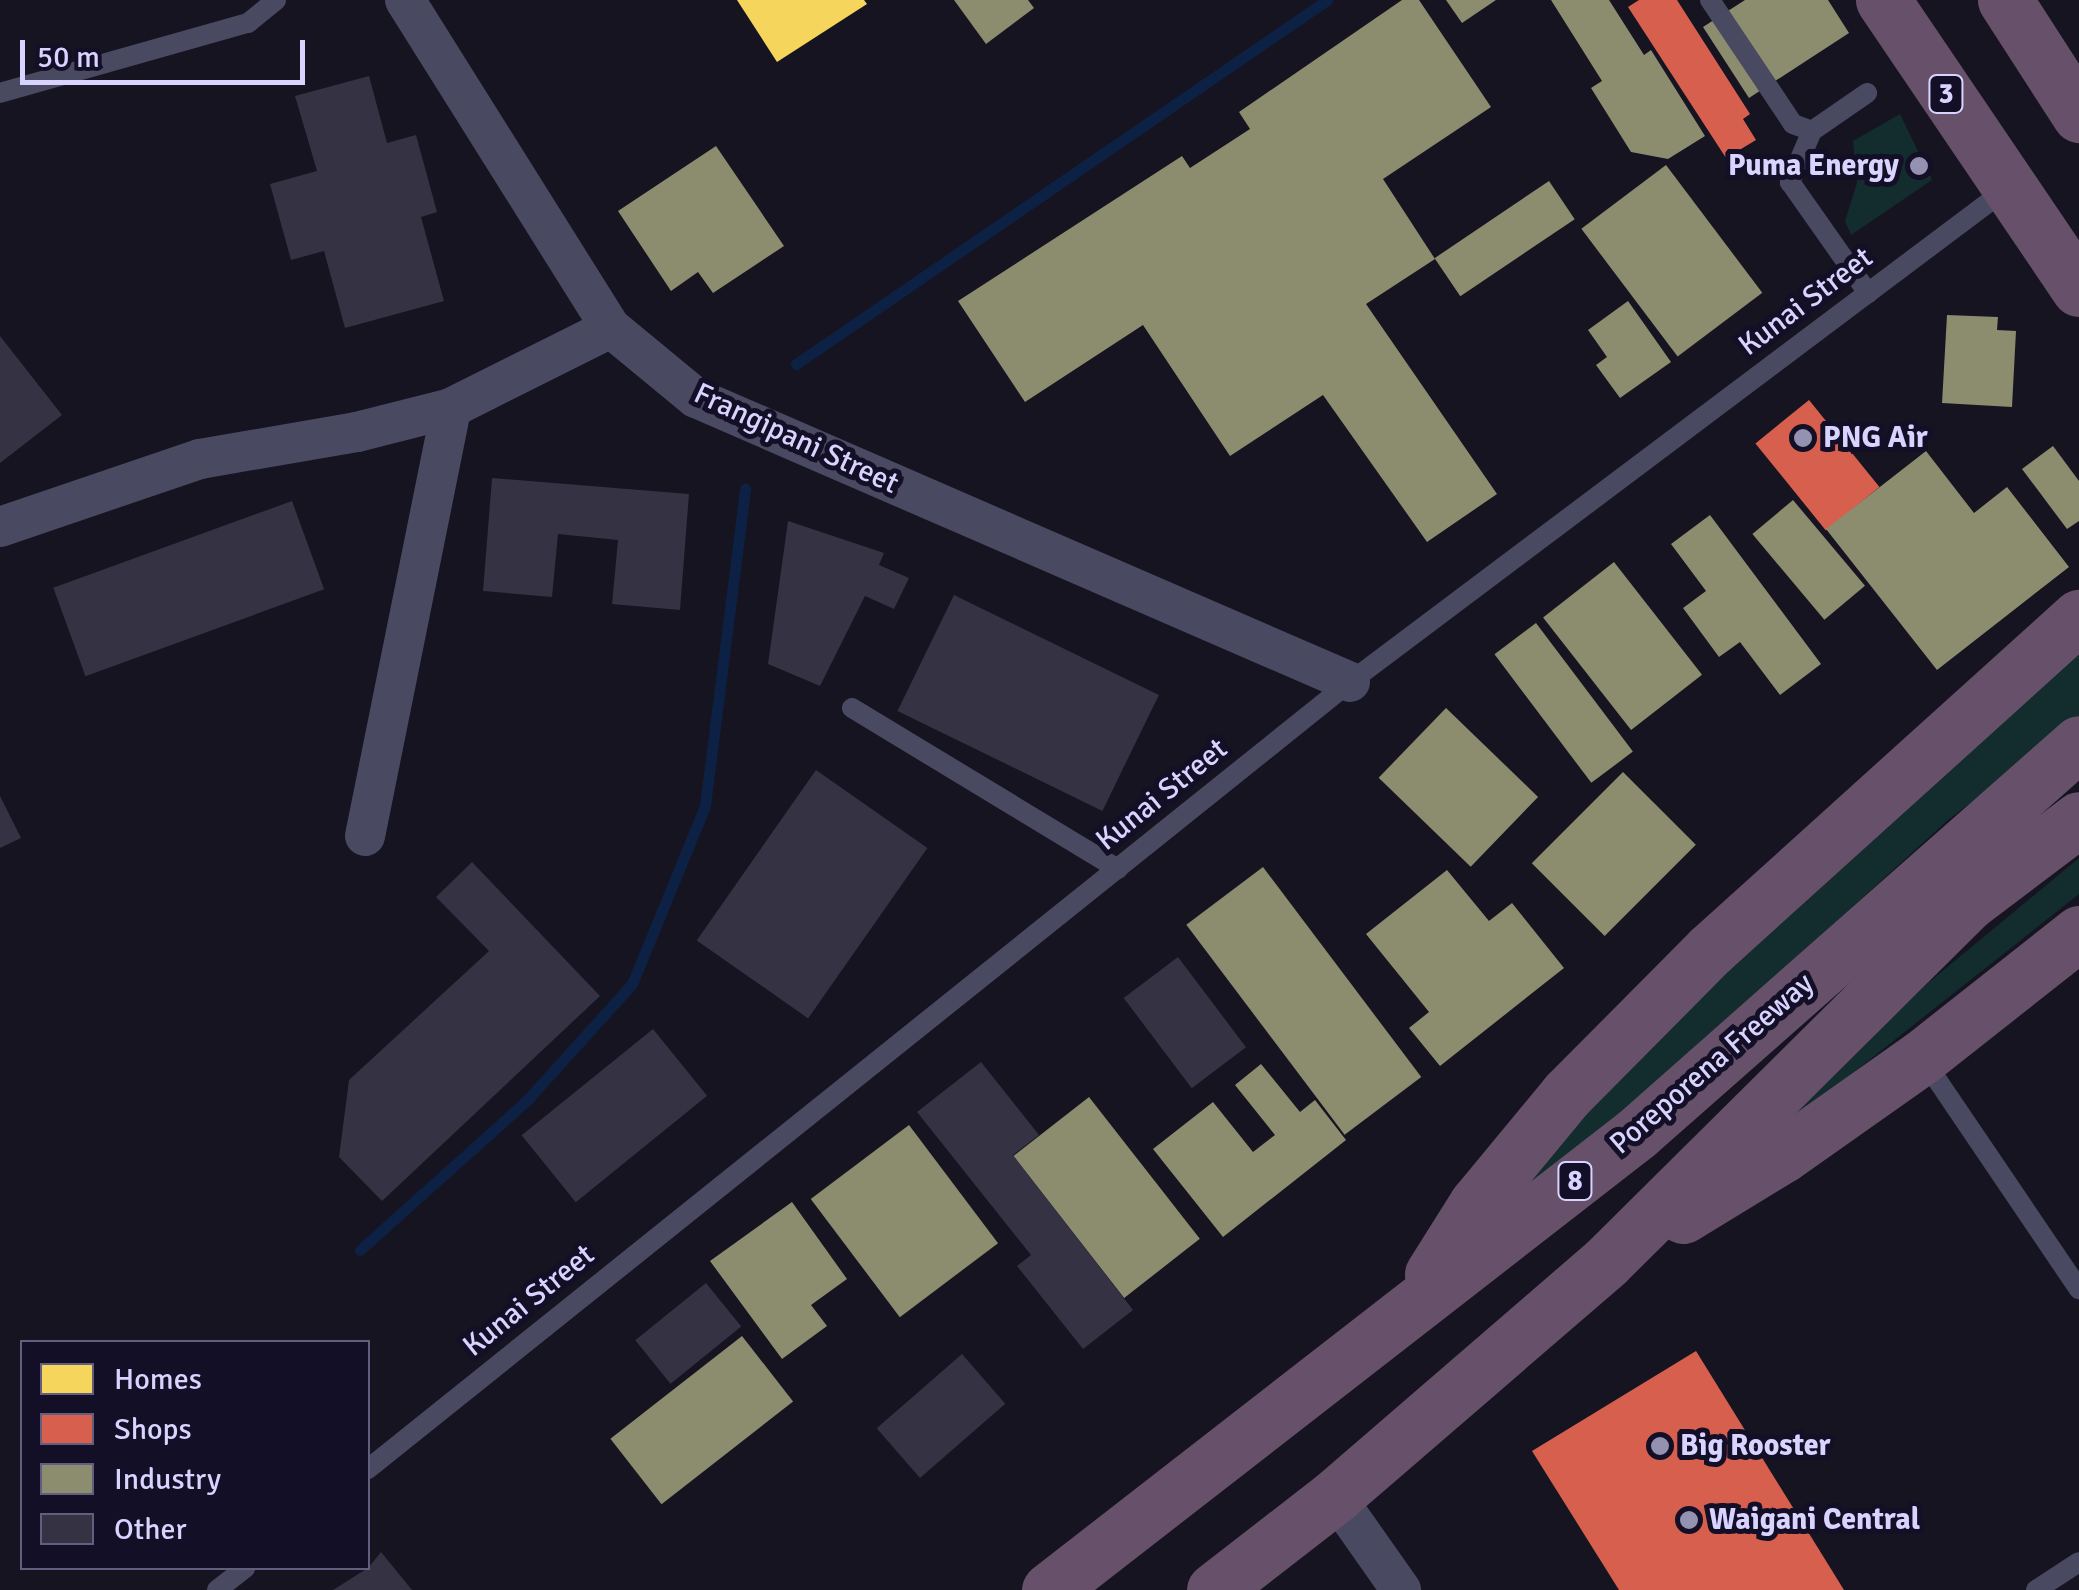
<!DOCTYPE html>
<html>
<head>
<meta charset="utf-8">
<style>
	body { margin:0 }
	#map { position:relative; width:2079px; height:1590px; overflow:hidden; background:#161421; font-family:Signika,sans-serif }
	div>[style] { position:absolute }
	.green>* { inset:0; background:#132c2d }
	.homes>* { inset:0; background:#f6d55c }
	.shops>* { inset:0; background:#d6604d; transform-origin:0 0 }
	.industry>* { inset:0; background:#8c8c6e; transform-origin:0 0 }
	.stream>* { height:11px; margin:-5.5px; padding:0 5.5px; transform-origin:5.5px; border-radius:5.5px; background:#0d2144 }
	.building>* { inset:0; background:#343243; transform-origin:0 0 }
	.lane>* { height:20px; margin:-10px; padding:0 10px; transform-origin:10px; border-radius:10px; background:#4a4962 }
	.street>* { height:40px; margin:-20px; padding:0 20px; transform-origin:20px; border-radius:20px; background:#4a4962 }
	.highway>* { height:55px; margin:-27.5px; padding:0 27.5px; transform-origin:27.5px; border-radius:27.5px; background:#67516a }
	.dots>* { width:28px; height:28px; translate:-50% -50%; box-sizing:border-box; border:5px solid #130f26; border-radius:50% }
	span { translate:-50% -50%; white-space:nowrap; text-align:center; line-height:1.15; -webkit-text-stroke:10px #130f26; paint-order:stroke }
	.shield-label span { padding:2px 8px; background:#130f26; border:2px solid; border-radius:8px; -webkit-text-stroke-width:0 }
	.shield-label { font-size:28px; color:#d9d4ff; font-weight:700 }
	.poi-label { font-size:30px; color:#d9d4ff; font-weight:700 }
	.right { translate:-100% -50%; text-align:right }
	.left { translate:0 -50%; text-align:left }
	.street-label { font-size:30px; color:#d9d4ff }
	.legend { position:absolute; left:20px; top:1340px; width:350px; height:230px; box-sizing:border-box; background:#130f26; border:2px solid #625e7d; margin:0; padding:12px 18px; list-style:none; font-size:30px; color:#d9d4ff }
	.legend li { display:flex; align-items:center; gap:20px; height:50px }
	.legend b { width:50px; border:2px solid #625e7d }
	.scale { position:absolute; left:20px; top:40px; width:285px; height:45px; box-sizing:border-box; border:5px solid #d9d4ff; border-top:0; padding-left:12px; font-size:30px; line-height:35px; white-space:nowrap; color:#d9d4ff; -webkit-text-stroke:8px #130f26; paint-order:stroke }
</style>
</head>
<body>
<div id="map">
	<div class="green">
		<div style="clip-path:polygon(1900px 114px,1932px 180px,1851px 235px,1845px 221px,1857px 183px,1853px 141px)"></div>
		<div style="clip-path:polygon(2079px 644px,2079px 720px,1948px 820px,1578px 1156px,1486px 1224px,1586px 1090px)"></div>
		<div style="clip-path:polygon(2079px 858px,2079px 894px,1743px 1160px,1928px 983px)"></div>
	</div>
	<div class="homes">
		<div style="clip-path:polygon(737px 0,864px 0,867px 4px,777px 62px)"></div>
	</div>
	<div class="shops">
		<div style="clip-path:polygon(1639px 0,1677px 0,1750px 114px,1743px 119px,1756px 140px,1726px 158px,1628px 7px)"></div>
		<div style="left:1809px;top:400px;width:112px;height:69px;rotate:51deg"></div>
		<div style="clip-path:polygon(1696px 1351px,1844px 1590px,1619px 1590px,1532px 1451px)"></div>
	</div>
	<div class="industry">
		<div style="clip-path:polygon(954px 0,1028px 0,1034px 8px,986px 44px)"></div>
		<div style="clip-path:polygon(1402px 0,1419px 0,1491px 107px,1383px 179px,1435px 259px,1366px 304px,1497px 494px,1427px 542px,1323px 395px,1230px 456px,1143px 325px,1025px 402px,958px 301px,1182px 156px,1190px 168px,1250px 129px,1239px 112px)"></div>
		<div style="clip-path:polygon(1446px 0,1496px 0,1462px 23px)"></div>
		<div style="clip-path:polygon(1551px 0,1609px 0,1644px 55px,1651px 50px,1705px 136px,1668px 159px,1631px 152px,1591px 88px,1602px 81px)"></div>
		<div style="clip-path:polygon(1745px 0,1828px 0,1849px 33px,1749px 98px,1703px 27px)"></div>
		<div style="clip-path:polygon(716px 146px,784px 246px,713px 293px,698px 272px,671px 291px,618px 211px)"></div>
		<div style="left:1666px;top:165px;width:160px;height:106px;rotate:53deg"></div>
		<div style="left:1549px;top:181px;width:46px;height:138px;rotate:56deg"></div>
		<div style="clip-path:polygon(1628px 301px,1671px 362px,1620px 398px,1596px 365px,1607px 357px,1588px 330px)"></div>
		<div style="clip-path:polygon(1947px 315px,1998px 317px,1997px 330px,2016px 331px,2012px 407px,1942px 403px)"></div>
		<div style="clip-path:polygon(2053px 446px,2079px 481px,2079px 521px,2067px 529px,2022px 469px)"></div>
		<div style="clip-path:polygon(1926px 451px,1974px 513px,2007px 487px,2069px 567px,1937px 670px,1826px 529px)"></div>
		<div style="left:1793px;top:500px;width:112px;height:53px;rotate:50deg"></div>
		<div style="clip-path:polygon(1710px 515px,1821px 664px,1780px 695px,1740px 642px,1719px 657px,1683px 608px,1706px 591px,1671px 544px)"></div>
		<div style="left:1614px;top:562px;width:143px;height:90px;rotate:52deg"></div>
		<div style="left:1536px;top:623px;width:161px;height:52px;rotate:53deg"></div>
		<div style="left:1446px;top:708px;width:128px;height:97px;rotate:44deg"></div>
		<div style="left:1623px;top:772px;width:103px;height:129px;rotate:45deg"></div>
		<div style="left:1263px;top:867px;width:263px;height:96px;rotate:53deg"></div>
		<div style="clip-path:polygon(1447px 870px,1489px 921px,1512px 903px,1564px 968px,1440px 1066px,1409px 1028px,1429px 1012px,1366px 934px)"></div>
		<div style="clip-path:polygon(1261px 1064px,1300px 1112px,1315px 1100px,1346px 1140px,1223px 1237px,1153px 1149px,1213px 1102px,1253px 1152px,1275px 1135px,1235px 1085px)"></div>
		<div style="left:1089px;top:1097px;width:180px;height:96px;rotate:52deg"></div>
		<div style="left:909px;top:1125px;width:148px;height:123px;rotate:53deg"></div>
		<div style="clip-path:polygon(792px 1202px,847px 1279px,811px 1305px,827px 1326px,782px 1359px,710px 1261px)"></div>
		<div style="left:742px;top:1336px;width:83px;height:167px;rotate:52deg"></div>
	</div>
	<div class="stream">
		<div style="left:796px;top:364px;width:644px;rotate:-34.43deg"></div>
		<div style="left:360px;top:1250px;width:226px;rotate:-41.9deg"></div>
		<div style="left:528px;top:1099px;width:155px;rotate:-47.9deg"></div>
		<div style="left:632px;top:984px;width:192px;rotate:-67.7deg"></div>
		<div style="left:705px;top:806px;width:320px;rotate:-82.8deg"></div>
	</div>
	<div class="building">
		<div style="clip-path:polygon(369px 76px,387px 143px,416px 135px,437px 212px,421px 217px,444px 301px,345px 328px,324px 251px,291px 260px,270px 184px,317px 171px,295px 96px)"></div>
		<div style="clip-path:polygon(0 336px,62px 415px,0 463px)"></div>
		<div style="clip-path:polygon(492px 478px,689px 494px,680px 610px,612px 604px,618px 540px,558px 534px,552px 597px,483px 591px)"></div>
		<div style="left:292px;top:501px;width:94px;height:254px;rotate:70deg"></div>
		<div style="clip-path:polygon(788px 521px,884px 553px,879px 565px,909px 578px,894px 609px,865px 596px,820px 686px,768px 664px)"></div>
		<div style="left:954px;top:595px;width:228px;height:129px;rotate:26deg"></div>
		<div style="left:816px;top:770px;width:136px;height:208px;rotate:35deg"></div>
		<div style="clip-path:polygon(0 796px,21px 838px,0 848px)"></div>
		<div style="clip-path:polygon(472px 862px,600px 996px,382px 1201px,339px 1157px,349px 1080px,489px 951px,436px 897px)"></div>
		<div style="left:1178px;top:957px;width:113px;height:68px;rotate:53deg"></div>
		<div style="left:653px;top:1029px;width:86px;height:169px;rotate:51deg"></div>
		<div style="clip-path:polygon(981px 1062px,1039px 1135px,1013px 1155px,1133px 1310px,1083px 1349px,1017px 1266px,1031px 1255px,917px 1112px)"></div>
		<div style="left:706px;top:1283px;width:56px;height:91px;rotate:51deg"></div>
		<div style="left:962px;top:1354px;width:66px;height:113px;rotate:49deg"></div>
		<div style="clip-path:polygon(381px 1552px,412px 1590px,333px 1590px,368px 1568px)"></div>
	</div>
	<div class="lane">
		<div style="left:1710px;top:0;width:149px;rotate:56.2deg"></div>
		<div style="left:1793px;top:124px;width:20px;rotate:20deg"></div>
		<div style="left:1812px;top:131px;width:67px;rotate:-34.6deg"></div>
		<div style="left:0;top:93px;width:258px;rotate:-15.8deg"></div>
		<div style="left:248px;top:23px;width:36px;rotate:-39deg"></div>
		<div style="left:1812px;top:131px;width:56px;rotate:113.3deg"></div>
		<div style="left:1790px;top:182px;width:136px;rotate:54.9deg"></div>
		<div style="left:852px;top:708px;width:311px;rotate:31.2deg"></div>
		<div style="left:1923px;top:1059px;width:278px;rotate:55.9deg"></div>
		<div style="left:368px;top:1469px;width:1258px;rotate:-38.71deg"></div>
		<div style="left:1350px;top:682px;width:824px;rotate:-36.91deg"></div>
		<div style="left:217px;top:1590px;width:36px;rotate:-38deg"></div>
		<div style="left:2036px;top:1590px;width:51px;rotate:-33.1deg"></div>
	</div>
	<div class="street">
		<div style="left:405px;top:0;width:387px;rotate:57.9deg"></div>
		<div style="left:611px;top:328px;width:110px;rotate:39.5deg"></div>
		<div style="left:696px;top:398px;width:713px;rotate:23.47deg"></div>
		<div style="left:0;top:527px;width:211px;rotate:-18.8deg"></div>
		<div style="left:200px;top:459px;width:159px;rotate:-9.8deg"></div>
		<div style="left:357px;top:432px;width:97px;rotate:-14.3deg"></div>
		<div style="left:451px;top:408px;width:179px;rotate:-26.6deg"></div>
		<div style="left:365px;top:836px;width:437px;rotate:-78.6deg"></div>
		<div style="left:1335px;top:1496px;width:115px;rotate:54.9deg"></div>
	</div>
	<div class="highway">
		<div style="left:1883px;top:0;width:349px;rotate:55.9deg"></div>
		<div style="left:2005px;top:0;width:137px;rotate:57.2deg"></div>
		<div style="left:1683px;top:1216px;width:117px;rotate:-31.4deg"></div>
		<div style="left:1783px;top:1155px;width:170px;rotate:-35.2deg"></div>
		<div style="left:1922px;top:1057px;width:200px;rotate:-38.3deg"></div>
		<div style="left:1432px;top:1274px;width:83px;rotate:-57.8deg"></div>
		<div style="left:1476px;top:1204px;width:143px;rotate:-50.4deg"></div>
		<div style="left:1567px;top:1094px;width:203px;rotate:-45.2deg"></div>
		<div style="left:1710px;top:950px;width:497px;rotate:-42.1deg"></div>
		<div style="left:1049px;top:1590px;width:745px;rotate:-37.85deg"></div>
		<div style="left:1637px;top:1133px;width:589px;rotate:-41.42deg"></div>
		<div style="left:1214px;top:1590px;width:153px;rotate:-37.8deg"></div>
		<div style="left:1335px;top:1496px;width:358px;rotate:-40.8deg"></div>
		<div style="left:1606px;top:1262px;width:510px;rotate:-44.76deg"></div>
		<div style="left:1968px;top:903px;width:139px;rotate:-37.1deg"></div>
	</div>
	<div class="dots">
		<div style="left:1919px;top:166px;background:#9591b1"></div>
		<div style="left:1803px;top:438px;background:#9591b1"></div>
		<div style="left:1660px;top:1446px;background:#9591b1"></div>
		<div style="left:1689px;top:1520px;background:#9591b1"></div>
	</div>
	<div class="shield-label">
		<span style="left:1946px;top:94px">3</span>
		<span style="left:1575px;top:1181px">8</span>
	</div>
	<div class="poi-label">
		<span class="right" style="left:1899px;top:166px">Puma Energy</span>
		<span class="left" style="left:1823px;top:438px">PNG Air</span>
		<span class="left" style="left:1680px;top:1446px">Big Rooster</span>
		<span class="left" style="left:1709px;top:1520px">Waigani Central</span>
	</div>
	<div class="street-label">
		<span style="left:1806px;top:302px;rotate:-37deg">Kunai Street</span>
		<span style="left:796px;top:439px;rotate:25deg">Frangipani Street</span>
		<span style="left:1162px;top:795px;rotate:-39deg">Kunai Street</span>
		<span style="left:1712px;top:1064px;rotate:-41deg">Poreporena Freeway</span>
		<span style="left:529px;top:1301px;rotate:-39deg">Kunai Street</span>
	</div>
	<ul class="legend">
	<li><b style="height:28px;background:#f6d55c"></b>Homes</li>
	<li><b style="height:28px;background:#d6604d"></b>Shops</li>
	<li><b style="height:28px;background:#8c8c6e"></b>Industry</li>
	<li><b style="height:28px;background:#343243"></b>Other</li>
	</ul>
	<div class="scale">50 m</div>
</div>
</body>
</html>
